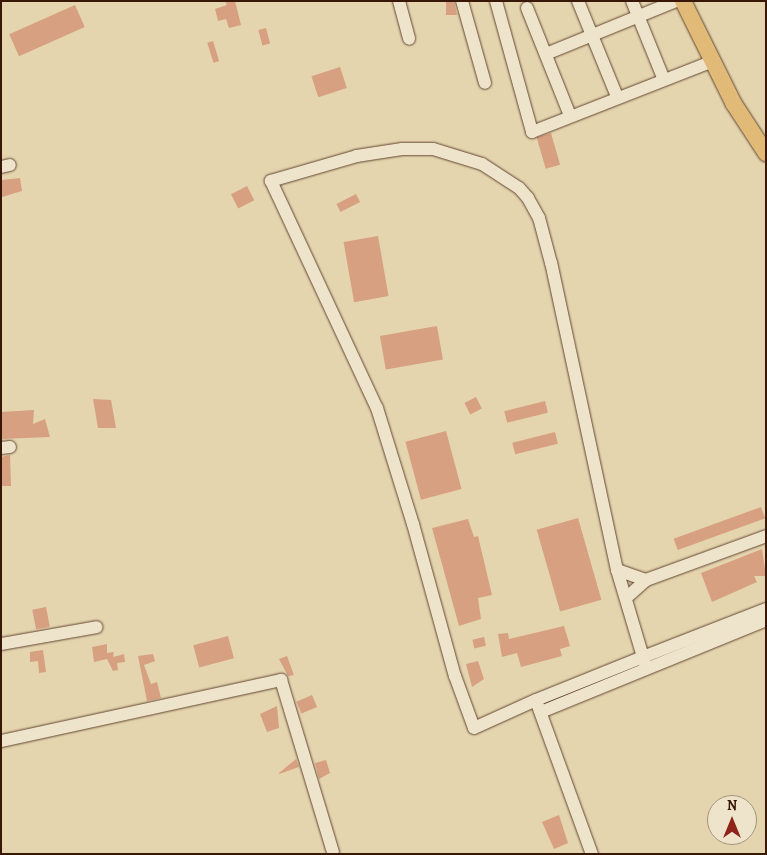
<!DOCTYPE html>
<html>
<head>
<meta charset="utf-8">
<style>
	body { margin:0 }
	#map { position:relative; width:767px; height:855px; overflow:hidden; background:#e5d5af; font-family:Alegreya,serif }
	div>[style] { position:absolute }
	.building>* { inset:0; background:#d7a081; transform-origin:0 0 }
	.roads { filter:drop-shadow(0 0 1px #634630) drop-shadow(0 0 1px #634630) }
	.minor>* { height:12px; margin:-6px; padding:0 6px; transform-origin:6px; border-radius:6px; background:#eee4cb }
	.major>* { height:16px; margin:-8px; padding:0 8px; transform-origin:8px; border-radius:8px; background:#e2ba78 }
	span { translate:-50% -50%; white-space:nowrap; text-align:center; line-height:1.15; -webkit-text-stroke:4.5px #eee4cb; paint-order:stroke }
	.frame { position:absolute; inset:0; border:2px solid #381706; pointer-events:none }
	.north { position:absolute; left:707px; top:795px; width:50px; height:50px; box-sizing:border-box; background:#eee4cb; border:1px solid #a5927c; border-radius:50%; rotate:0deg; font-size:14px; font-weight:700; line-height:20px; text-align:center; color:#381706 }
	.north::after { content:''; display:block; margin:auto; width:18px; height:22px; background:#8f2418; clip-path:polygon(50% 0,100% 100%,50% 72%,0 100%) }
</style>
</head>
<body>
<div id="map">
	<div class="building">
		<div style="clip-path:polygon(225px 1px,235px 1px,241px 25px,229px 28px,226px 19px,218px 21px,215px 9px,227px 5px)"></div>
		<div style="clip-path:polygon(446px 1px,454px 1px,457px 15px,446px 15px)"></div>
		<div style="left:75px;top:5px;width:24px;height:72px;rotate:66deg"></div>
		<div style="left:266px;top:28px;width:16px;height:8px;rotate:75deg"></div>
		<div style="left:213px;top:41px;width:21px;height:6px;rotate:73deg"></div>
		<div style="left:340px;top:67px;width:22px;height:30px;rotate:72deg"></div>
		<div style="left:551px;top:133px;width:33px;height:15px;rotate:74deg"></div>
		<div style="clip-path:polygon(20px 178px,22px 191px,2px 197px,1px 180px)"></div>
		<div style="left:247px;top:186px;width:16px;height:18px;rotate:63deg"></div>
		<div style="left:356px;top:194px;width:9px;height:22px;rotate:63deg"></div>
		<div style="left:378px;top:236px;width:61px;height:35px;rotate:80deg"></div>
		<div style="left:437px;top:326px;width:34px;height:58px;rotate:80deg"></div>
		<div style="left:476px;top:397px;width:13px;height:13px;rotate:63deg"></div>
		<div style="clip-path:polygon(93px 399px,111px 400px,116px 428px,98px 428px)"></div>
		<div style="left:545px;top:401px;width:12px;height:42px;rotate:76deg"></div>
		<div style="clip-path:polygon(34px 410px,33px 424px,45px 419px,50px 437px,1px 439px,1px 412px)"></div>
		<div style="left:446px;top:431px;width:60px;height:42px;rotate:75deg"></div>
		<div style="left:555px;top:432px;width:12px;height:44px;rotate:76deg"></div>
		<div style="clip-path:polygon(10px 455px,11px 486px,1px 486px,1px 457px)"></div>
		<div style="left:761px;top:507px;width:12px;height:93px;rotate:70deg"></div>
		<div style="left:578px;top:518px;width:85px;height:43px;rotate:74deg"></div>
		<div style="clip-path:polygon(468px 519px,474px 537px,478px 536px,492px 595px,478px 598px,481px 619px,459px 626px,432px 528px)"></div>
		<div style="clip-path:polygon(762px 549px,766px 576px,754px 576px,757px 582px,712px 602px,701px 573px)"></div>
		<div style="left:46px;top:607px;width:20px;height:14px;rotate:79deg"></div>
		<div style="clip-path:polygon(564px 626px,570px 646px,560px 649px,562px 656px,521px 667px,517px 653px,502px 657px,498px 634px,508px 633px,509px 639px)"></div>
		<div style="left:228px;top:636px;width:23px;height:36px;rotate:75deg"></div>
		<div style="left:484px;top:637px;width:9px;height:12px;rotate:77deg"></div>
		<div style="clip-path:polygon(107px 644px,107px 653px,114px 652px,113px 657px,124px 654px,125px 662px,117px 663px,118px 670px,113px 671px,107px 659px,94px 662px,92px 647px)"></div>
		<div style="clip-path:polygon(43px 650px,46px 672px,39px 673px,38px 661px,30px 662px,30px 652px)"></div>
		<div style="clip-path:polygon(153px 654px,155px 661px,144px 665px,151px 684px,157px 682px,161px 698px,147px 701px,138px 656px)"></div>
		<div style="clip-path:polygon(287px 656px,294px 675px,288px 676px,279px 659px)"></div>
		<div style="clip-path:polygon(478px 661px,484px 679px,472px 687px,466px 664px)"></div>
		<div style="left:312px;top:695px;width:13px;height:17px;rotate:67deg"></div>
		<div style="clip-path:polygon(277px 706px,279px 728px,267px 732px,260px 714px)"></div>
		<div style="clip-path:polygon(296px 759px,299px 767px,279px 774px,279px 773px)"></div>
		<div style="clip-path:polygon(326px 760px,330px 773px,319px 779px,315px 763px)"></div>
		<div style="clip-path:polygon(559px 815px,568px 843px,554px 849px,542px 822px)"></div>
	</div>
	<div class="roads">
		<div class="minor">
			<div style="left:399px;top:1px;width:39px;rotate:75deg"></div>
			<div style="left:462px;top:1px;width:85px;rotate:74.3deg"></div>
			<div style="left:496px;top:1px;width:136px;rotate:74.6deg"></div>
			<div style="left:532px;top:132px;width:194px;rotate:-21.4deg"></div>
			<div style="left:578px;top:1px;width:100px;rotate:67.8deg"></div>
			<div style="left:632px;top:1px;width:80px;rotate:67.9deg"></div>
			<div style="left:527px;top:8px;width:113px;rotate:68.2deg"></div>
			<div style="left:546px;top:54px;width:140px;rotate:-22.2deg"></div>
			<div style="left:1px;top:167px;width:9px;rotate:-13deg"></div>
			<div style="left:1px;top:448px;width:9px;rotate:-6deg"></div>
			<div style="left:617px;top:570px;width:31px;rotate:19deg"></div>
			<div style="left:626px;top:598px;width:27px;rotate:-42deg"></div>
			<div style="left:646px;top:580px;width:128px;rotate:-20.1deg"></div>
			<div style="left:1px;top:644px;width:97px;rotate:-10deg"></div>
			<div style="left:646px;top:667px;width:10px;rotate:-107deg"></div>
			<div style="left:643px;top:657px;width:91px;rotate:-106.6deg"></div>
			<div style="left:617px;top:570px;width:314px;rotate:-102.1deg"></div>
			<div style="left:551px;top:263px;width:47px;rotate:-104.9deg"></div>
			<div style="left:539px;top:218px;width:23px;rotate:-119deg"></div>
			<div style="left:528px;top:198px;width:13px;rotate:-132deg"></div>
			<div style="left:519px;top:188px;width:44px;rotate:-147deg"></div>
			<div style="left:482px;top:164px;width:51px;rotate:-163deg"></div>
			<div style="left:433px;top:149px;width:31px;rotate:180deg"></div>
			<div style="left:402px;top:149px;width:46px;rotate:171.2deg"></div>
			<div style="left:357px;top:156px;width:90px;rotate:163.8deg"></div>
			<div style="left:271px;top:181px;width:251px;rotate:65deg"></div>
			<div style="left:377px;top:408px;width:121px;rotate:72.8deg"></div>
			<div style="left:413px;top:524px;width:158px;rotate:74.6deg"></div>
			<div style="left:455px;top:676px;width:55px;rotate:69.9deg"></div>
			<div style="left:474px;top:728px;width:68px;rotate:-24.3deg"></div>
			<div style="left:536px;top:700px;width:115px;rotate:-21.9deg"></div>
			<div style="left:643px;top:657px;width:132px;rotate:-21.3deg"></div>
			<div style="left:538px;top:706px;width:158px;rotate:70deg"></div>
			<div style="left:541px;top:712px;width:243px;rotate:-22.2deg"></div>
			<div style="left:1px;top:741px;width:287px;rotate:-12.3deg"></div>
			<div style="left:281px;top:680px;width:180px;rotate:73.2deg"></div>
		</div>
		<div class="major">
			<div style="left:683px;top:1px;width:115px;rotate:63.7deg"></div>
			<div style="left:734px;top:104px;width:59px;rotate:56.9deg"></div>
		</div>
	</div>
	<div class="frame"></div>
	<div class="north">N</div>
</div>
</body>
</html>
